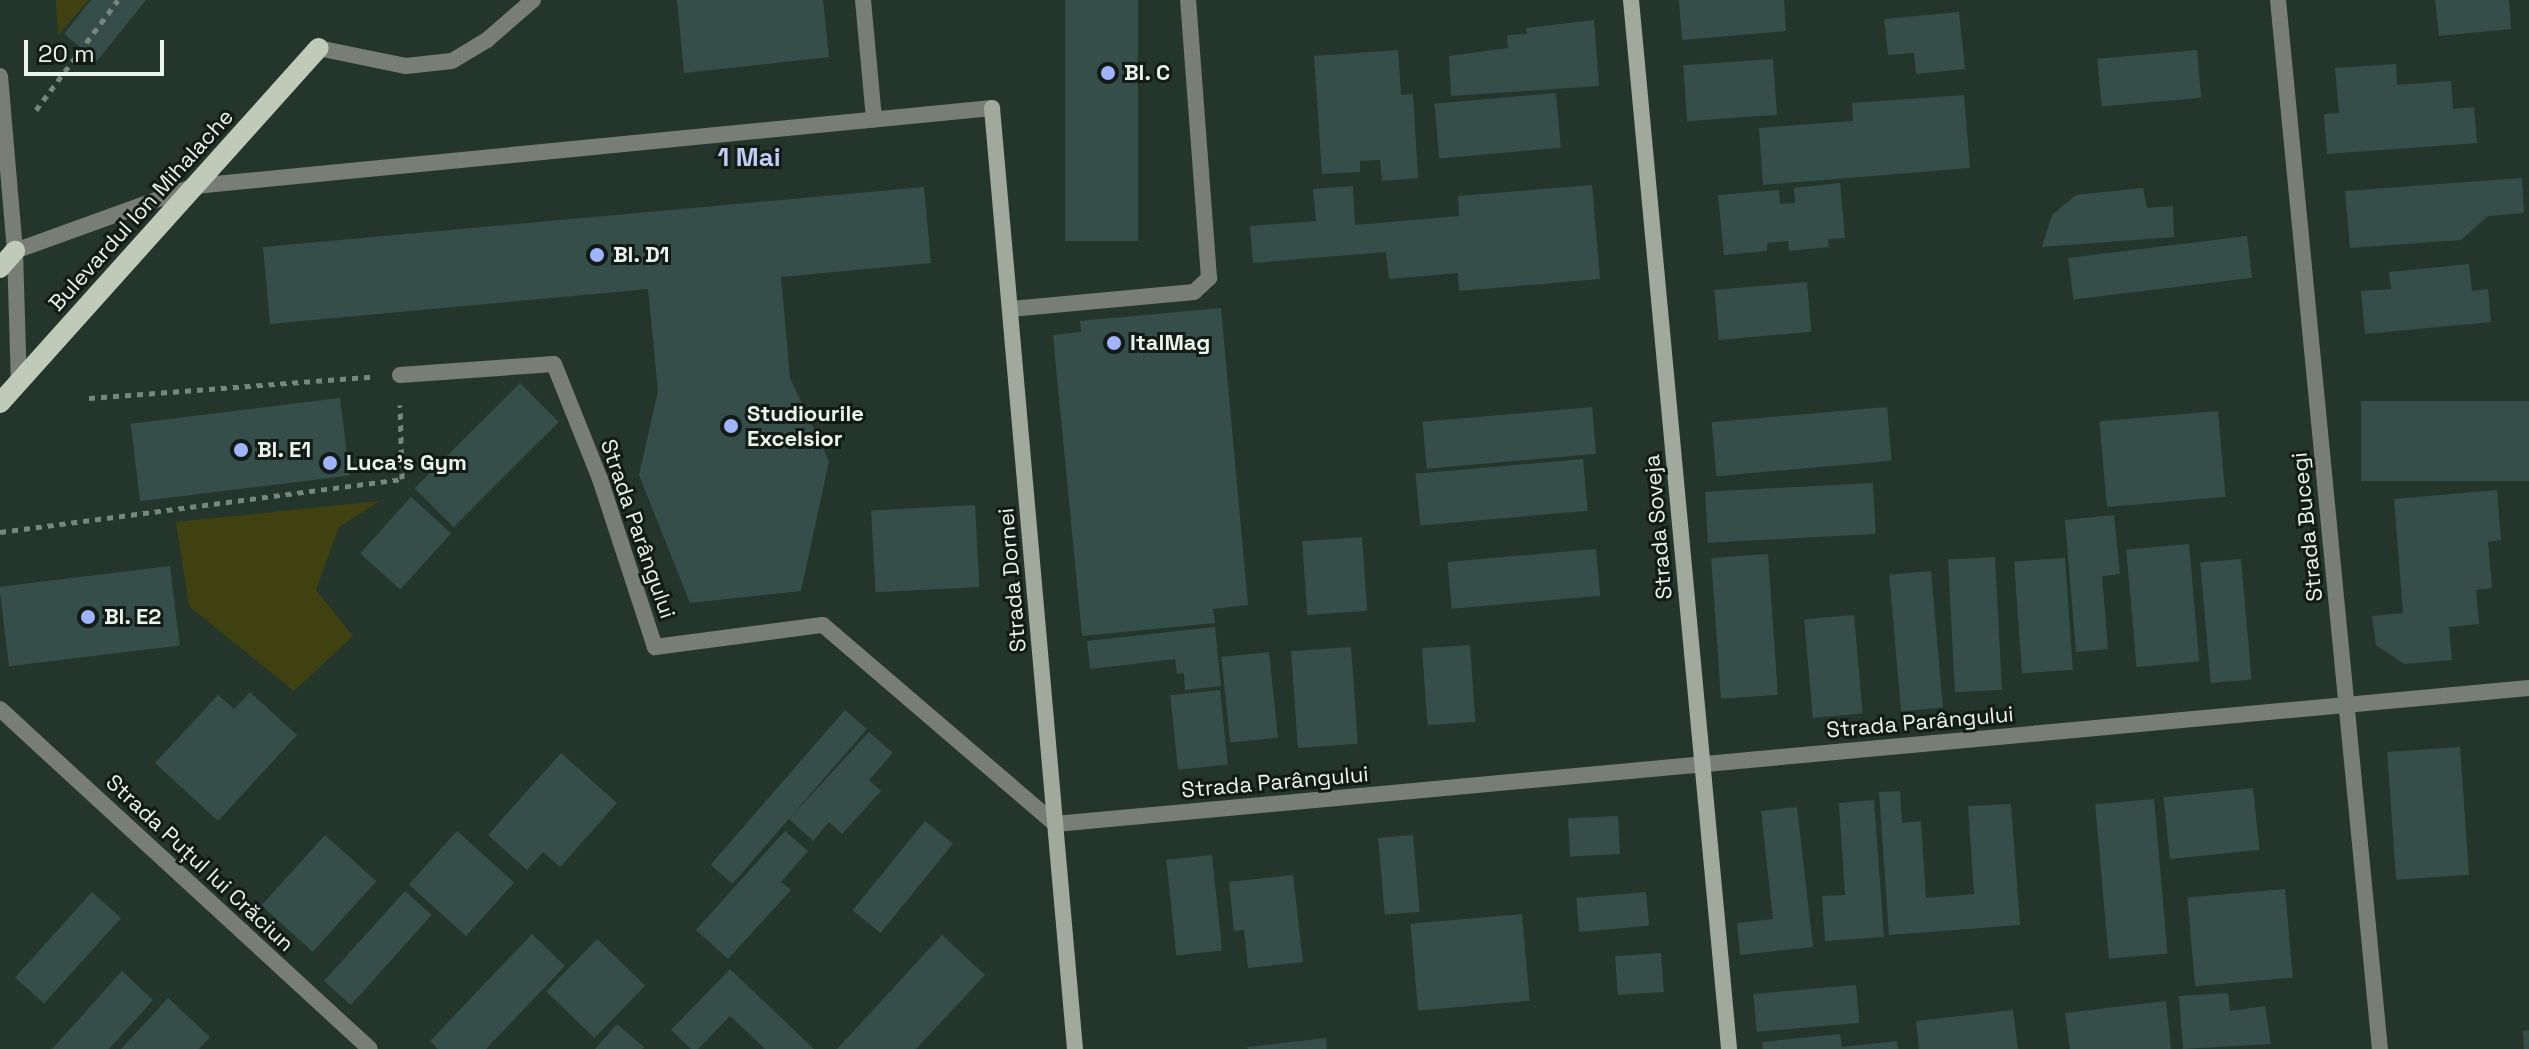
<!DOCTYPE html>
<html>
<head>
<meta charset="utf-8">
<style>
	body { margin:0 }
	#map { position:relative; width:2529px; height:1049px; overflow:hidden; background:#24362b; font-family:"Space Grotesk",sans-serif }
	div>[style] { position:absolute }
	.green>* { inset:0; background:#404111 }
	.building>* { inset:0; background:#364e49; transform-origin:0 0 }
	.path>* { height:5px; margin-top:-2.5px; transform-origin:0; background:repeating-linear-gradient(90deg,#78877d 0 6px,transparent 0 12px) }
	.lane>* { height:16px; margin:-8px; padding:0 8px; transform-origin:8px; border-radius:8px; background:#787e75 }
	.street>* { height:16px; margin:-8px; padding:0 8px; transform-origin:8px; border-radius:8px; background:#787e75 }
	.secondary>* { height:16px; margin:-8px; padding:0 8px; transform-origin:8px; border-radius:8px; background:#a1a99c }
	.primary>* { height:20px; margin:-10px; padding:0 10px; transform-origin:10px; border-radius:10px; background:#bfcab9 }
	.dots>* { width:22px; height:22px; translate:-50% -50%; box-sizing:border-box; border:4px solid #131b16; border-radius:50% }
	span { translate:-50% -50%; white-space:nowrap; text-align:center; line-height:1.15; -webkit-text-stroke:6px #131b16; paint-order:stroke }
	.poi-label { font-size:22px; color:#e8f4ec; font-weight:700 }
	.left { translate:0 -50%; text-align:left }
	.street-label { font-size:22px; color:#e8f4ec }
	.quarter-label { font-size:26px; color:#c0ccf6; font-weight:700 }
	.scale { position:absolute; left:24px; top:40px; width:140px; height:36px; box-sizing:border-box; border:4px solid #e8f4ec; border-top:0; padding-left:10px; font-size:24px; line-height:28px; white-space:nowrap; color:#e8f4ec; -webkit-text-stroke:6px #131b16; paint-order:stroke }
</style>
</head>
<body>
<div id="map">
	<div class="green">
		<div style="clip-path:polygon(56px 0,89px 0,58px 35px)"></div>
		<div style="clip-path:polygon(380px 501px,339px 527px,316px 590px,353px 636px,294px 691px,189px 606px,176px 522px)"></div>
	</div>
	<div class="building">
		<div style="clip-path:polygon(91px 0,146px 0,97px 61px,64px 34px)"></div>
		<div style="clip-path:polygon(677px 0,823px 0,829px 57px,684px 73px)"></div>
		<div style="left:1065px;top:0;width:73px;height:241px"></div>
		<div style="clip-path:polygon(1679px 0,1784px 0,1786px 31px,1682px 40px)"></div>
		<div style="clip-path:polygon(2435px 0,2509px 0,2511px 29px,2439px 36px)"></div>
		<div style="clip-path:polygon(1959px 12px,1965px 69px,1916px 74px,1914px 53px,1888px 55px,1884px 19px)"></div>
		<div style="clip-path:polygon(1594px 20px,1599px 86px,1451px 96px,1449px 56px,1508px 48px,1507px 35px,1527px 34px,1526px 28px)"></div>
		<div style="clip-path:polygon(1398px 50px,1401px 95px,1413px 94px,1418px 178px,1382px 181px,1380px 160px,1360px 161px,1360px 172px,1322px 174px,1314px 56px)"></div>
		<div style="left:2197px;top:50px;width:48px;height:100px;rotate:85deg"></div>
		<div style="left:1773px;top:59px;width:56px;height:90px;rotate:86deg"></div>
		<div style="clip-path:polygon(2396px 64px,2397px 85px,2451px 81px,2453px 109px,2474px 107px,2477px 143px,2327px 154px,2324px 114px,2339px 113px,2335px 68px)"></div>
		<div style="left:1556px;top:93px;width:55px;height:122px;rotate:85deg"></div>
		<div style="clip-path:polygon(1964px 95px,1970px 168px,1763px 185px,1759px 128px,1853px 121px,1852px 103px)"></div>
		<div style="clip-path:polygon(2522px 178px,2524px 213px,2488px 216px,2461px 240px,2350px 248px,2345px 191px)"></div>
		<div style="clip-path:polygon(1840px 183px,1845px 238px,1828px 239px,1829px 247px,1789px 251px,1788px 241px,1767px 243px,1767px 251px,1724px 255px,1718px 195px,1779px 190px,1780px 204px,1795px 203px,1794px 188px)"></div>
		<div style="clip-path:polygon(1592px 185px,1600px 279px,1459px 291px,1458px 273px,1389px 279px,1386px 252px,1253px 263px,1250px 226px,1316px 221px,1313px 189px,1353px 186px,1355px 225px,1459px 216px,1458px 196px)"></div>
		<div style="clip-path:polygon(924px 187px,931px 263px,781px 277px,790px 378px,829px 461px,801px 591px,690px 603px,639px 475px,658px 391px,648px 289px,270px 324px,263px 247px)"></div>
		<div style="clip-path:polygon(2143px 188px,2147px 208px,2173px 206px,2174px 237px,2042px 247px,2052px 215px,2076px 195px)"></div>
		<div style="left:2247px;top:236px;width:42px;height:180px;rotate:83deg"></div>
		<div style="clip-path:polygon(2469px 264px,2472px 291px,2488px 289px,2491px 322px,2365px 334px,2361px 291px,2391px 289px,2389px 272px)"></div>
		<div style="left:1807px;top:282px;width:50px;height:93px;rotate:85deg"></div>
		<div style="clip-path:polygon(1221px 308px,1248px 605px,1213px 609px,1215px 623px,1082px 636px,1053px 335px,1081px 332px,1080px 321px)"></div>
		<div style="left:520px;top:383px;width:55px;height:149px;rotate:45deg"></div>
		<div style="left:340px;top:398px;width:78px;height:211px;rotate:83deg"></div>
		<div style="left:2529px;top:401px;width:80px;height:168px;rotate:90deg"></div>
		<div style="left:1592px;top:407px;width:47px;height:170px;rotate:85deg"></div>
		<div style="left:1887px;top:407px;width:54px;height:176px;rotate:85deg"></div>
		<div style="left:2218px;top:411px;width:86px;height:119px;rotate:85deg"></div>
		<div style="left:1583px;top:459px;width:52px;height:168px;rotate:85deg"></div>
		<div style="left:1873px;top:483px;width:51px;height:168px;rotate:87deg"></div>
		<div style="clip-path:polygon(2497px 490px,2501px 540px,2488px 542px,2492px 588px,2476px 590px,2479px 624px,2449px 627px,2452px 660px,2404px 664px,2376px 645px,2372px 616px,2403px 613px,2394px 499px)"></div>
		<div style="left:411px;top:497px;width:54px;height:76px;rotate:42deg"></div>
		<div style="left:975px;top:505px;width:82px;height:104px;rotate:87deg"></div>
		<div style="clip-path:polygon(2114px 515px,2120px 574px,2102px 576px,2108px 649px,2076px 652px,2065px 520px)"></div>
		<div style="left:1362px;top:537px;width:74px;height:60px;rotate:86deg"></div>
		<div style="left:2189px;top:544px;width:118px;height:63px;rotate:85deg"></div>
		<div style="left:1596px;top:549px;width:47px;height:149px;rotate:85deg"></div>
		<div style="left:1768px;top:554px;width:141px;height:57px;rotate:86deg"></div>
		<div style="left:1995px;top:557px;width:133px;height:47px;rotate:87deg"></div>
		<div style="left:2065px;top:558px;width:112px;height:51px;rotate:86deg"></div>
		<div style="left:2241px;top:559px;width:121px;height:41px;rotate:85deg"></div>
		<div style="left:170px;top:566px;width:80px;height:172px;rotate:83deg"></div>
		<div style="left:1931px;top:571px;width:137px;height:42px;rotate:85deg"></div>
		<div style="left:1854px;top:615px;width:99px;height:50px;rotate:85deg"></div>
		<div style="clip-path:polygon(1215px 627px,1221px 686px,1185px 690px,1184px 673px,1177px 674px,1175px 659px,1090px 669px,1087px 641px)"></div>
		<div style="left:1470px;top:645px;width:77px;height:48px;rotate:86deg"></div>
		<div style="left:1351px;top:647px;width:97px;height:60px;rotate:86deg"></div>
		<div style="left:1269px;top:652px;width:86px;height:48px;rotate:84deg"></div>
		<div style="left:1220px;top:690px;width:75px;height:50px;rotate:84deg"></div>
		<div style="clip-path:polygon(250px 692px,297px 735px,218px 821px,155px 763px,218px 695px,234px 709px)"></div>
		<div style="left:845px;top:710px;width:29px;height:205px;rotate:41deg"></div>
		<div style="clip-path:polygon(869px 732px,893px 753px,869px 780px,881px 791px,842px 834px,829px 822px,813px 841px,789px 819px)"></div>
		<div style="left:2460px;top:747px;width:128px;height:73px;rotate:86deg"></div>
		<div style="clip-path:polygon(561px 753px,617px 803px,560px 867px,543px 852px,527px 870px,488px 835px)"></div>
		<div style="left:2253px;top:788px;width:62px;height:90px;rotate:84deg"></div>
		<div style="clip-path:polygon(1900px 791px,1902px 823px,1921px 821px,1926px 898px,1974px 894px,1968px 806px,2011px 804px,2020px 925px,1889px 935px,1879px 792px)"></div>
		<div style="left:2154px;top:799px;width:155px;height:59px;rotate:85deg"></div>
		<div style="clip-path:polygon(1874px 800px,1884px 937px,1825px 941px,1822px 896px,1845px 895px,1839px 803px)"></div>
		<div style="clip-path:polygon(1797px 807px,1813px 947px,1740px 955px,1737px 923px,1773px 919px,1761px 811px)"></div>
		<div style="left:1618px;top:816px;width:38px;height:50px;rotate:87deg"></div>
		<div style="left:925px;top:821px;width:36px;height:115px;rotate:39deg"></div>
		<div style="left:457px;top:831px;width:77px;height:72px;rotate:42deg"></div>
		<div style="clip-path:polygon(785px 831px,808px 851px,781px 882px,791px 890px,728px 959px,696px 930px)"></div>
		<div style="left:325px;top:835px;width:69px;height:95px;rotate:42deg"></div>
		<div style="left:1413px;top:835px;width:77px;height:35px;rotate:85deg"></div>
		<div style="left:1212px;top:855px;width:96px;height:46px;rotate:84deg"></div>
		<div style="clip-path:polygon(1293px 875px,1303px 962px,1248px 968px,1244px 930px,1234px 931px,1229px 882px)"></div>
		<div style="left:2285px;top:889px;width:89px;height:98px;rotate:85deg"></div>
		<div style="left:405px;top:891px;width:36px;height:121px;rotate:42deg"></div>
		<div style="left:92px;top:892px;width:39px;height:115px;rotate:42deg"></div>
		<div style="left:1646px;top:892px;width:34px;height:70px;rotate:85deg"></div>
		<div style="left:1522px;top:914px;width:87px;height:112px;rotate:85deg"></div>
		<div style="clip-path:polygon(532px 934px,565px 966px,486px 1049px,438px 1049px,430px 1041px)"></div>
		<div style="clip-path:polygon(942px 935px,985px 975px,916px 1049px,837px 1049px)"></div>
		<div style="left:597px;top:939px;width:67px;height:73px;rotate:44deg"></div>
		<div style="left:1661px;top:953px;width:39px;height:46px;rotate:86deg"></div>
		<div style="clip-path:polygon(730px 969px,814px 1049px,765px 1049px,730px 1016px,698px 1049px,691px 1049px,671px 1030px)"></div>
		<div style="clip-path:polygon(122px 971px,153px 1000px,109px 1049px,52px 1049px)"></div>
		<div style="left:1856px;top:985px;width:38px;height:103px;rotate:85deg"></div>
		<div style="clip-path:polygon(2228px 993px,2230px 1011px,2265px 1006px,2271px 1044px,2183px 1049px,2179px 996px)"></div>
		<div style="clip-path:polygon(168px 998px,210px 1037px,199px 1049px,121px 1049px)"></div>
		<div style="clip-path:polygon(2166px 1001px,2171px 1049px,2070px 1049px,2065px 1013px)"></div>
		<div style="clip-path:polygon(2013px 1010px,2018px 1049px,1919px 1049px,1916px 1021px)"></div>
		<div style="clip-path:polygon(617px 1024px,644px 1047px,642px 1049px,595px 1049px)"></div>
		<div style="clip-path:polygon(2529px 1030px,2529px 1049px,2524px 1049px,2523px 1031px)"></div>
		<div style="clip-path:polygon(1840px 1034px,1842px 1049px,1763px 1049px,1762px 1042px)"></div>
		<div style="clip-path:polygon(1326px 1038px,1327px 1049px,1248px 1049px,1247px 1047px)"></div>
		<div style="clip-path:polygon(1897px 1041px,1898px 1049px,1842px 1049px,1842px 1047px)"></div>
	</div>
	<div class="path">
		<div style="left:36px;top:110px;width:137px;rotate:-53.3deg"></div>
		<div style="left:89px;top:398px;width:283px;rotate:-4.3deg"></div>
		<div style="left:0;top:532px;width:405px;rotate:-7.5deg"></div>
		<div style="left:402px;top:479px;width:74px;rotate:-91.5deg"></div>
	</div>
	<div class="lane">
		<div style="left:863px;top:0;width:120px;rotate:84.7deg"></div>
		<div style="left:318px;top:48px;width:90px;rotate:11.6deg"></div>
		<div style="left:406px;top:66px;width:46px;rotate:-6.2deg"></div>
		<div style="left:452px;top:61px;width:41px;rotate:-31deg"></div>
		<div style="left:487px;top:40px;width:61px;rotate:-41deg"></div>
		<div style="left:0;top:76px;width:176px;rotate:85.1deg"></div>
		<div style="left:15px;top:251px;width:191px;rotate:-19.9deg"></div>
		<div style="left:195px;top:186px;width:801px;rotate:-5.59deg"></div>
		<div style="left:1010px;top:309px;width:185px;rotate:-5.3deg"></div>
		<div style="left:1194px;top:292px;width:21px;rotate:-43deg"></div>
		<div style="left:1209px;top:278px;width:279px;rotate:-94.3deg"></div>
		<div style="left:400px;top:375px;width:154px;rotate:-4.1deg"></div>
		<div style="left:554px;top:364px;width:124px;rotate:68.2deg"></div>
		<div style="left:600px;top:479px;width:177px;rotate:71.9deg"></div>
		<div style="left:655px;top:647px;width:169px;rotate:-7.5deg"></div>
		<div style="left:823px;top:625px;width:306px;rotate:40.6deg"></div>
	</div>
	<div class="street">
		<div style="left:2278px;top:0;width:1054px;rotate:84.45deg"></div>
		<div style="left:15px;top:251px;width:132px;rotate:88.3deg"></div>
		<div style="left:0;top:709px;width:502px;rotate:42.58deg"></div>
		<div style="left:1055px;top:824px;width:1480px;rotate:-5.27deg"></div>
	</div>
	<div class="secondary">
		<div style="left:1631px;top:0;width:1054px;rotate:84.66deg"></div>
		<div style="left:992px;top:108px;width:945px;rotate:84.96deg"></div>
	</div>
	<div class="primary">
		<div style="left:0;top:268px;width:23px;rotate:-49deg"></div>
		<div style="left:0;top:403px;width:477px;rotate:-48.1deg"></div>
	</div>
	<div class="dots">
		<div style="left:1108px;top:73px;background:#a0b3fd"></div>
		<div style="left:597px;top:255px;background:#a0b3fd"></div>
		<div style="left:1114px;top:343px;background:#a0b3fd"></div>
		<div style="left:731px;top:426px;background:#a0b3fd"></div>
		<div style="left:241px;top:450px;background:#a0b3fd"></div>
		<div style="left:330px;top:463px;background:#a0b3fd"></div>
		<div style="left:88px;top:617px;background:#a0b3fd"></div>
	</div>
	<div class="poi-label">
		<span class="left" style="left:1124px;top:73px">Bl. C</span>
		<span class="left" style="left:613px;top:255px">Bl. D1</span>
		<span class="left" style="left:1130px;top:343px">ItalMag</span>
		<span class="left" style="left:747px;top:426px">Studiourile<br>Excelsior</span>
		<span class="left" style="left:257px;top:450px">Bl. E1</span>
		<span class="left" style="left:346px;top:463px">Luca's Gym</span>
		<span class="left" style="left:104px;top:617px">Bl. E2</span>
	</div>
	<div class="street-label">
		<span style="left:141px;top:210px;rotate:-48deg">Bulevardul Ion Mihalache</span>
		<span style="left:1658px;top:527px;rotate:-95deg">Strada Soveja</span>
		<span style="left:2307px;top:527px;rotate:-96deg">Strada Bucegi</span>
		<span style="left:638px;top:529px;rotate:71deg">Strada Parângului</span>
		<span style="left:1012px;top:580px;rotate:-95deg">Strada Dornei</span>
		<span style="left:1920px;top:722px;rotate:-5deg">Strada Parângului</span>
		<span style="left:1275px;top:782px;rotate:-5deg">Strada Parângului</span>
		<span style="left:200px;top:863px;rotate:43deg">Strada Puțul lui Crăciun</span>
	</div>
	<div class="quarter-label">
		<span style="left:749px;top:158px">1 Mai</span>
	</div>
	<div class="scale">20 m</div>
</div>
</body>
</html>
